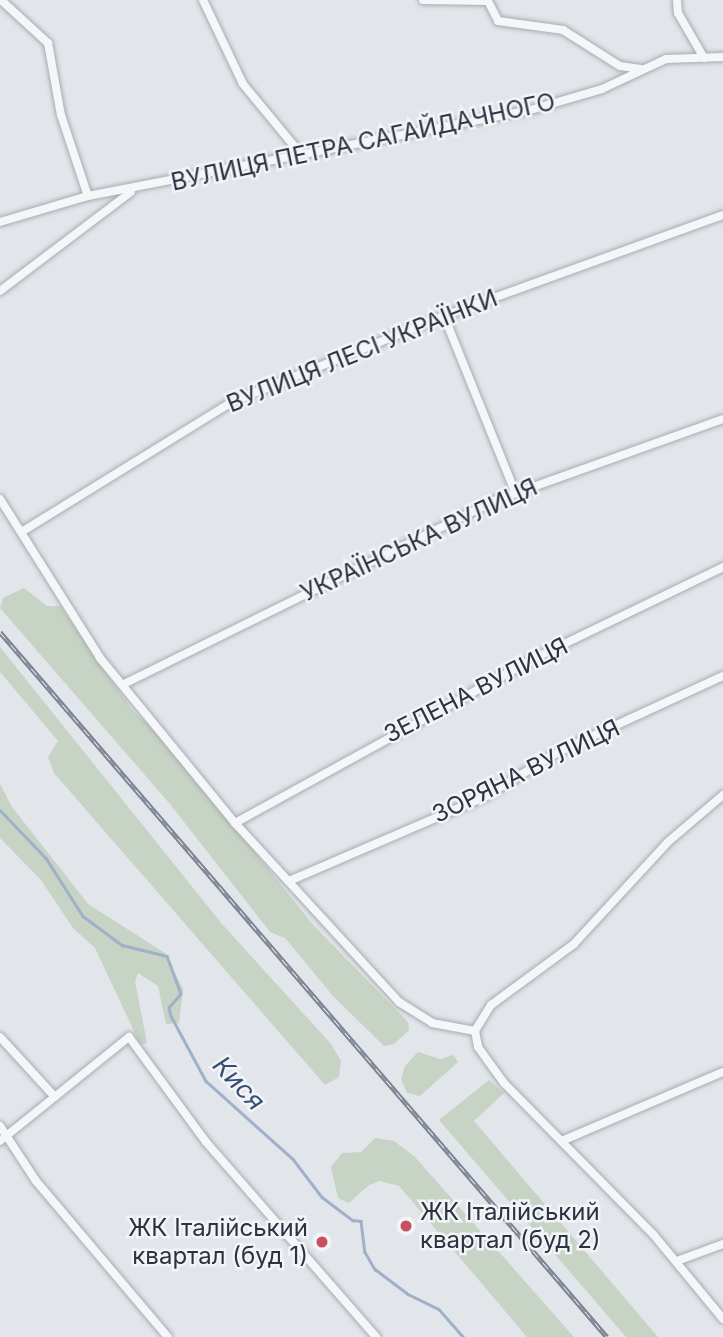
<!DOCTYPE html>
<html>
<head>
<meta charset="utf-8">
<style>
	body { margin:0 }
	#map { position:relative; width:723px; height:1337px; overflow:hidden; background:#e2e5ea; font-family:Inter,sans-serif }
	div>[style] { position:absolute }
	.green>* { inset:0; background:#c7d3c4 }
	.stream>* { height:2.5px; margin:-1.25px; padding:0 1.25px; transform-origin:1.25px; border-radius:1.25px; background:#9fb1c8 }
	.roads { filter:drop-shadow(0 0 2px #a7acb4) drop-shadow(0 0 2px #a7acb4) }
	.street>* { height:8px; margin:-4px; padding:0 4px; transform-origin:4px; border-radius:4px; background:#f5f6f8 }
	.rail>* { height:5px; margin-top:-2.5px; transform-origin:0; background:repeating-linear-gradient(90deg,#f2f4f7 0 8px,#7c8493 0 16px); box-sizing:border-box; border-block:2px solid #7c8493 }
	.dots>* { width:19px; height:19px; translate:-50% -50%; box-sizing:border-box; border:4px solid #f2f4f7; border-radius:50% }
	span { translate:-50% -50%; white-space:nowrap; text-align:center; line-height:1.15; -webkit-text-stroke:5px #f2f4f7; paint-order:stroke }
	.street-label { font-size:24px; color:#2b3241 }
	.poi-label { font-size:24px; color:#2b3241 }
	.left { translate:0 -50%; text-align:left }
	.right { translate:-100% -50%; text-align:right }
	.water-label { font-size:26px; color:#374f73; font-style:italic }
</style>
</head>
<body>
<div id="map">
	<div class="green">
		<div style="clip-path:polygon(24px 588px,47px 606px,60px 606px,133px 711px,160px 734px,314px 926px,408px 1022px,409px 1030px,394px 1044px,384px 1046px,333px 996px,285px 938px,270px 932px,170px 804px,0 608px,3px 598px)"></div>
		<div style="clip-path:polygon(0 647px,222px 924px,331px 1044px,341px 1061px,339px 1077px,325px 1085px,54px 773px,48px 757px,58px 741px,0 672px)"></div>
		<div style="clip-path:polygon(0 784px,12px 807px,88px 904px,165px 953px,183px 989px,179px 1023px,166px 1024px,158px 986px,138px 973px,135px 981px,147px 1043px,140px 1044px,95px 948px,73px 928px,41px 880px,0 838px)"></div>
		<div style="clip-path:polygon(418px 1052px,440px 1059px,453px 1055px,458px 1062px,420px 1096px,407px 1093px,401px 1079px,405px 1066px)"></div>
		<div style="clip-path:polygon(489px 1080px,504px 1093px,474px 1121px,658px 1337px,626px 1337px,439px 1120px)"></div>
		<div style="clip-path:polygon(375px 1138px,394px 1141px,414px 1156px,574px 1337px,527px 1337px,399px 1186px,380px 1181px,369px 1185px,349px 1203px,338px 1198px,331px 1167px,342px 1153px,361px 1152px)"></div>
	</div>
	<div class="stream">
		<div style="left:0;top:810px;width:66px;rotate:46.2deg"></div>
		<div style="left:46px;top:858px;width:69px;rotate:57.5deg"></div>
		<div style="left:83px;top:916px;width:49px;rotate:36.6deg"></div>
		<div style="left:122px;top:945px;width:46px;rotate:13.7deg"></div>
		<div style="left:167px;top:956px;width:40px;rotate:69.8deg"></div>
		<div style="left:181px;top:994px;width:18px;rotate:131deg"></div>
		<div style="left:169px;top:1008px;width:8px;rotate:76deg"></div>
		<div style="left:171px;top:1016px;width:74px;rotate:61.7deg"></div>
		<div style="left:206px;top:1081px;width:117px;rotate:41.9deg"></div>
		<div style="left:293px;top:1159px;width:48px;rotate:52.7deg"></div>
		<div style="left:322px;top:1197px;width:39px;rotate:37deg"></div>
		<div style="left:353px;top:1220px;width:8px;rotate:7deg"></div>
		<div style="left:361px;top:1221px;width:31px;rotate:83deg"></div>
		<div style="left:365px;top:1252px;width:20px;rotate:60deg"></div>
		<div style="left:375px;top:1269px;width:41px;rotate:37.1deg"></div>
		<div style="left:408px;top:1294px;width:34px;rotate:26deg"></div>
		<div style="left:439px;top:1309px;width:37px;rotate:49deg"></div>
	</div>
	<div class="roads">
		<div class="street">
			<div style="left:1px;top:0;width:64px;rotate:42.5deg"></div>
			<div style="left:48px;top:43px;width:73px;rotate:79.8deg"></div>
			<div style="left:61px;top:115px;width:85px;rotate:71.6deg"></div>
			<div style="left:203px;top:0;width:93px;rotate:64.5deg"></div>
			<div style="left:243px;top:84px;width:88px;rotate:50.5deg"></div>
			<div style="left:423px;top:0;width:65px;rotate:0.9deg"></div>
			<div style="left:488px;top:1px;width:22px;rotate:63deg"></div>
			<div style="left:498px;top:21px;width:66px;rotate:7.9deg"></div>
			<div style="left:563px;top:30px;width:67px;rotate:32.3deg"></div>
			<div style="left:620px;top:66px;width:21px;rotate:8deg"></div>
			<div style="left:677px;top:0;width:13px;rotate:86deg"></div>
			<div style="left:678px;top:13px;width:52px;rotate:60deg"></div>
			<div style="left:0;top:222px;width:92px;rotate:-16.5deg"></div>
			<div style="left:88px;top:196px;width:447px;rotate:-11deg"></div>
			<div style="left:527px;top:111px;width:78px;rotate:-16.3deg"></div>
			<div style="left:602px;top:89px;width:71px;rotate:-25.1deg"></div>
			<div style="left:666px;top:59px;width:57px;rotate:-2deg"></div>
			<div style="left:0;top:291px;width:164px;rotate:-37.1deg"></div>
			<div style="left:444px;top:316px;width:190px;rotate:68deg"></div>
			<div style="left:0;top:499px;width:188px;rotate:57.8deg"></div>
			<div style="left:100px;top:658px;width:213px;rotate:50.7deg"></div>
			<div style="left:235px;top:823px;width:243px;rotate:47.5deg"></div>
			<div style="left:399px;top:1002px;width:39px;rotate:32deg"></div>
			<div style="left:432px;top:1023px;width:44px;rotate:10.5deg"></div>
			<div style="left:23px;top:531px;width:246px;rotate:-31.7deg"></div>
			<div style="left:232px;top:402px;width:229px;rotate:-22.1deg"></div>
			<div style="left:444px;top:316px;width:297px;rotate:-19.9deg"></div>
			<div style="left:124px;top:684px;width:413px;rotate:-26.3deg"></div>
			<div style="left:494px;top:501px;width:243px;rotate:-19.7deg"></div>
			<div style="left:723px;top:795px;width:72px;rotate:139.5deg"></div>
			<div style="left:668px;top:842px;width:139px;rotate:132.7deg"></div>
			<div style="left:574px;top:944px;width:103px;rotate:143.7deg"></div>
			<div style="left:491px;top:1005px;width:31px;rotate:122deg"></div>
			<div style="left:475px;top:1031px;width:16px;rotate:79deg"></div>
			<div style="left:478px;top:1047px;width:44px;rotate:54.2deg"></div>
			<div style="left:504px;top:1083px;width:212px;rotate:45.4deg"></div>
			<div style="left:653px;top:1234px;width:110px;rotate:50.5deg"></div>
			<div style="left:235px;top:823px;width:342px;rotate:-28.8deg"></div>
			<div style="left:535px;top:658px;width:209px;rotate:-25.8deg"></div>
			<div style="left:289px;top:881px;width:215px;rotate:-23.3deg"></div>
			<div style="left:486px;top:796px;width:87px;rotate:-31.3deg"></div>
			<div style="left:560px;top:751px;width:179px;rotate:-24.7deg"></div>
			<div style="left:0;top:1037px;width:81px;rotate:47.5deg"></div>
			<div style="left:0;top:1126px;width:66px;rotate:56.8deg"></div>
			<div style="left:36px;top:1181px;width:204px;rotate:49.8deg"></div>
			<div style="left:564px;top:1140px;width:173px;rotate:-23.2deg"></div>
			<div style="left:0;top:1141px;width:166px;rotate:-38.9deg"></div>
			<div style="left:129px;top:1037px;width:130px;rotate:53.7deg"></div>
			<div style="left:206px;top:1142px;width:259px;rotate:48.9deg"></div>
			<div style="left:677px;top:1261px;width:49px;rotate:-20.3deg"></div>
		</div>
	</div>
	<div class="rail">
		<div style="left:0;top:632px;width:930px;rotate:49.27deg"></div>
	</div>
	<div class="dots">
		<div style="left:406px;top:1226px;background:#c84f5b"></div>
		<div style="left:322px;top:1242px;background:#c84f5b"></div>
	</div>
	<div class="street-label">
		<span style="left:363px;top:142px;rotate:-12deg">ВУЛИЦЯ ПЕТРА САГАЙДАЧНОГО</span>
		<span style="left:362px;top:351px;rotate:-22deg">ВУЛИЦЯ ЛЕСІ УКРАЇНКИ</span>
		<span style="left:419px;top:540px;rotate:-25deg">УКРАЇНСЬКА ВУЛИЦЯ</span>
		<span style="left:476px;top:690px;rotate:-27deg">ЗЕЛЕНА ВУЛИЦЯ</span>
		<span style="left:526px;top:771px;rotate:-26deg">ЗОРЯНА ВУЛИЦЯ</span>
	</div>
	<div class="poi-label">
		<span class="left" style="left:420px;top:1226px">ЖК Італійський<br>квартал (буд 2)</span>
		<span class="right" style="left:308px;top:1242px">ЖК Італійський<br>квартал (буд 1)</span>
	</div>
	<div class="water-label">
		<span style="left:239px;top:1083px;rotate:47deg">Кися</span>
	</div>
</div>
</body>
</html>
